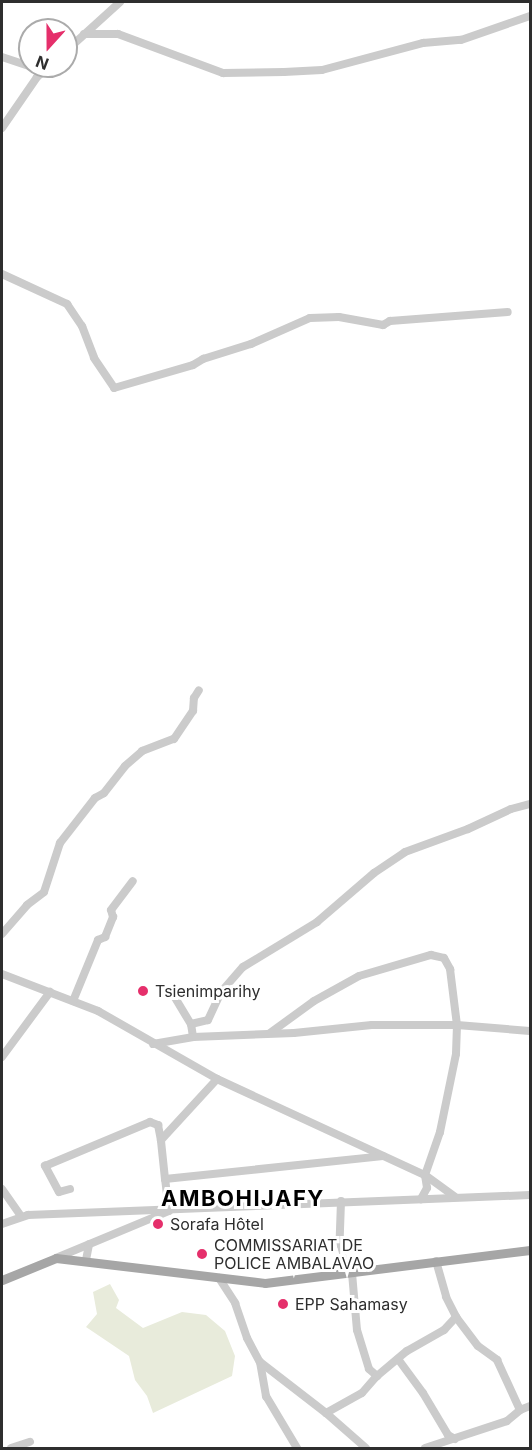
<!DOCTYPE html>
<html>
<head>
<meta charset="utf-8">
<style>
	body { margin:0 }
	#map { position:relative; width:532px; height:1450px; overflow:hidden; background:#fff; font-family:Inter,sans-serif }
	div>[style] { position:absolute }
	.green>* { inset:0; background:#e8ebdb }
	.minor>* { height:8px; margin:-4px; padding:0 4px; transform-origin:4px; border-radius:4px; background:#cbcbcb }
	.major>* { height:9px; margin:-4.5px; padding:0 4.5px; transform-origin:4.5px; border-radius:4.5px; background:#a6a6a6 }
	.dots>* { width:16px; height:16px; translate:-50% -50%; box-sizing:border-box; border:3px solid #fff; border-radius:50% }
	span { translate:-50% -50%; white-space:nowrap; text-align:center; line-height:1.15; -webkit-text-stroke:6px #fff; paint-order:stroke }
	.poi-label { font-size:16px; color:#2e2e2e }
	.left { translate:0 -50%; text-align:left }
	.district-label { font-size:22px; color:#000; font-weight:700; letter-spacing:1.5px }
	.frame { position:absolute; inset:0; border:3px solid #2e2e2e; pointer-events:none }
	.north { position:absolute; left:18px; top:18px; width:60px; height:60px; box-sizing:border-box; background:#fff; border:2px solid #ababab; border-radius:50%; rotate:201deg; font-size:16px; font-weight:700; line-height:24px; text-align:center; color:#2e2e2e }
	.north::after { content:''; display:block; margin:auto; width:21px; height:27px; background:#e52f6b; clip-path:polygon(50% 0,100% 100%,50% 72%,0 100%) }
</style>
</head>
<body>
<div id="map">
	<div class="green">
		<div style="clip-path:polygon(110px 1284px,119px 1300px,116px 1308px,143px 1328px,182px 1312px,206px 1315px,225px 1331px,235px 1356px,232px 1376px,153px 1413px,147px 1396px,135px 1380px,129px 1356px,86px 1327px,97px 1314px,93px 1292px)"></div>
	</div>
	<div class="minor">
		<div style="left:84px;top:34px;width:34px"></div>
		<div style="left:118px;top:34px;width:112px;rotate:20.4deg"></div>
		<div style="left:223px;top:73px;width:61px;rotate:-0.9deg"></div>
		<div style="left:284px;top:72px;width:38px;rotate:-3deg"></div>
		<div style="left:322px;top:70px;width:105px;rotate:-15deg"></div>
		<div style="left:423px;top:43px;width:38px;rotate:-5deg"></div>
		<div style="left:461px;top:40px;width:73px;rotate:-19.2deg"></div>
		<div style="left:66px;top:51px;width:73px;rotate:-42.2deg"></div>
		<div style="left:2px;top:57px;width:44px;rotate:18.4deg"></div>
		<div style="left:2px;top:128px;width:62px;rotate:-55.5deg"></div>
		<div style="left:37px;top:77px;width:17px;rotate:-40deg"></div>
		<div style="left:2px;top:274px;width:72px;rotate:24.8deg"></div>
		<div style="left:67px;top:304px;width:27px;rotate:56deg"></div>
		<div style="left:82px;top:326px;width:34px;rotate:69deg"></div>
		<div style="left:94px;top:358px;width:36px;rotate:56deg"></div>
		<div style="left:114px;top:388px;width:82px;rotate:-16.2deg"></div>
		<div style="left:193px;top:365px;width:12px;rotate:-31deg"></div>
		<div style="left:203px;top:359px;width:50px;rotate:-17.4deg"></div>
		<div style="left:251px;top:344px;width:64px;rotate:-23.8deg"></div>
		<div style="left:310px;top:318px;width:29px;rotate:-2deg"></div>
		<div style="left:339px;top:317px;width:45px;rotate:10.3deg"></div>
		<div style="left:383px;top:325px;width:8px;rotate:-30deg"></div>
		<div style="left:390px;top:321px;width:118px;rotate:-4.4deg"></div>
		<div style="left:2px;top:934px;width:38px;rotate:-49deg"></div>
		<div style="left:27px;top:905px;width:21px;rotate:-37deg"></div>
		<div style="left:44px;top:892px;width:52px;rotate:-71.9deg"></div>
		<div style="left:60px;top:843px;width:57px;rotate:-52.1deg"></div>
		<div style="left:95px;top:798px;width:10px;rotate:-29deg"></div>
		<div style="left:104px;top:793px;width:34px;rotate:-52deg"></div>
		<div style="left:125px;top:766px;width:23px;rotate:-41deg"></div>
		<div style="left:142px;top:751px;width:34px;rotate:-21deg"></div>
		<div style="left:174px;top:739px;width:34px;rotate:-56deg"></div>
		<div style="left:193px;top:711px;width:13px;rotate:-86deg"></div>
		<div style="left:194px;top:698px;width:9px;rotate:-58deg"></div>
		<div style="left:2px;top:974px;width:103px;rotate:21.1deg"></div>
		<div style="left:98px;top:1011px;width:137px;rotate:29.7deg"></div>
		<div style="left:217px;top:1079px;width:229px;rotate:24.8deg"></div>
		<div style="left:425px;top:1175px;width:37px;rotate:36deg"></div>
		<div style="left:164px;top:988px;width:13px;rotate:39deg"></div>
		<div style="left:174px;top:996px;width:33px;rotate:59deg"></div>
		<div style="left:191px;top:1024px;width:13px;rotate:81deg"></div>
		<div style="left:73px;top:1001px;width:66px;rotate:-67.7deg"></div>
		<div style="left:98px;top:940px;width:8px;rotate:-23deg"></div>
		<div style="left:105px;top:937px;width:22px;rotate:-68deg"></div>
		<div style="left:113px;top:917px;width:7px;rotate:-106deg"></div>
		<div style="left:111px;top:910px;width:36px;rotate:-53deg"></div>
		<div style="left:191px;top:1024px;width:17px;rotate:-13deg"></div>
		<div style="left:208px;top:1020px;width:31px;rotate:-65deg"></div>
		<div style="left:221px;top:992px;width:33px;rotate:-49deg"></div>
		<div style="left:243px;top:967px;width:87px;rotate:-31.3deg"></div>
		<div style="left:317px;top:922px;width:75px;rotate:-40.7deg"></div>
		<div style="left:374px;top:873px;width:37px;rotate:-34deg"></div>
		<div style="left:405px;top:852px;width:67px;rotate:-20.1deg"></div>
		<div style="left:468px;top:829px;width:47px;rotate:-24.9deg"></div>
		<div style="left:511px;top:809px;width:20px;rotate:-15deg"></div>
		<div style="left:270px;top:1033px;width:54px;rotate:-36deg"></div>
		<div style="left:314px;top:1001px;width:51px;rotate:-29.1deg"></div>
		<div style="left:359px;top:976px;width:75px;rotate:-16.3deg"></div>
		<div style="left:431px;top:955px;width:13px;rotate:13deg"></div>
		<div style="left:444px;top:958px;width:13px;rotate:61deg"></div>
		<div style="left:450px;top:969px;width:56px;rotate:82.9deg"></div>
		<div style="left:457px;top:1025px;width:29px;rotate:92deg"></div>
		<div style="left:456px;top:1054px;width:80px;rotate:101.6deg"></div>
		<div style="left:440px;top:1132px;width:46px;rotate:109.2deg"></div>
		<div style="left:425px;top:1175px;width:13px;rotate:81deg"></div>
		<div style="left:427px;top:1188px;width:13px;rotate:119deg"></div>
		<div style="left:153px;top:1044px;width:41px;rotate:-9.9deg"></div>
		<div style="left:193px;top:1037px;width:101px;rotate:-2.3deg"></div>
		<div style="left:294px;top:1033px;width:78px;rotate:-5.9deg"></div>
		<div style="left:372px;top:1025px;width:85px"></div>
		<div style="left:457px;top:1025px;width:73px;rotate:4.7deg"></div>
		<div style="left:2px;top:1057px;width:81px;rotate:-53.6deg"></div>
		<div style="left:165px;top:1179px;width:39px;rotate:-96deg"></div>
		<div style="left:161px;top:1140px;width:83px;rotate:-47.4deg"></div>
		<div style="left:2px;top:1189px;width:33px;rotate:55deg"></div>
		<div style="left:70px;top:1189px;width:11px;rotate:165deg"></div>
		<div style="left:59px;top:1192px;width:30px;rotate:-118deg"></div>
		<div style="left:45px;top:1166px;width:114px;rotate:-22.7deg"></div>
		<div style="left:150px;top:1122px;width:9px;rotate:21deg"></div>
		<div style="left:158px;top:1125px;width:15px;rotate:79deg"></div>
		<div style="left:341px;top:1201px;width:37px;rotate:92deg"></div>
		<div style="left:340px;top:1238px;width:35px;rotate:83deg"></div>
		<div style="left:2px;top:1224px;width:28px;rotate:-19deg"></div>
		<div style="left:28px;top:1215px;width:502px;rotate:-2.28deg"></div>
		<div style="left:56px;top:1258px;width:122px;rotate:-22.6deg"></div>
		<div style="left:169px;top:1211px;width:32px;rotate:-97deg"></div>
		<div style="left:165px;top:1179px;width:219px;rotate:-6deg"></div>
		<div style="left:86px;top:1260px;width:16px;rotate:-79deg"></div>
		<div style="left:436px;top:1261px;width:37px;rotate:74deg"></div>
		<div style="left:446px;top:1297px;width:22px;rotate:63deg"></div>
		<div style="left:456px;top:1317px;width:36px;rotate:53deg"></div>
		<div style="left:478px;top:1346px;width:24px;rotate:36deg"></div>
		<div style="left:497px;top:1360px;width:55px;rotate:65.3deg"></div>
		<div style="left:352px;top:1273px;width:57px;rotate:85deg"></div>
		<div style="left:357px;top:1330px;width:41px;rotate:72.9deg"></div>
		<div style="left:369px;top:1369px;width:11px;rotate:41deg"></div>
		<div style="left:219px;top:1278px;width:30px;rotate:57deg"></div>
		<div style="left:235px;top:1303px;width:37px;rotate:71deg"></div>
		<div style="left:247px;top:1338px;width:27px;rotate:62deg"></div>
		<div style="left:260px;top:1362px;width:83px;rotate:37.7deg"></div>
		<div style="left:326px;top:1413px;width:53px;rotate:41.2deg"></div>
		<div style="left:398px;top:1359px;width:42px;rotate:53.7deg"></div>
		<div style="left:423px;top:1393px;width:49px;rotate:59.2deg"></div>
		<div style="left:448px;top:1435px;width:8px;rotate:30deg"></div>
		<div style="left:260px;top:1362px;width:35px;rotate:80deg"></div>
		<div style="left:266px;top:1396px;width:61px;rotate:59.2deg"></div>
		<div style="left:326px;top:1413px;width:41px;rotate:-29.1deg"></div>
		<div style="left:362px;top:1393px;width:23px;rotate:-49deg"></div>
		<div style="left:377px;top:1376px;width:39px;rotate:-40deg"></div>
		<div style="left:407px;top:1351px;width:43px;rotate:-29.6deg"></div>
		<div style="left:444px;top:1330px;width:18px;rotate:-47deg"></div>
		<div style="left:11px;top:1448px;width:20px;rotate:-18deg"></div>
		<div style="left:425px;top:1448px;width:86px;rotate:-18.2deg"></div>
		<div style="left:507px;top:1421px;width:17px;rotate:-40deg"></div>
		<div style="left:520px;top:1410px;width:11px;rotate:-22deg"></div>
	</div>
	<div class="major">
		<div style="left:2px;top:1280px;width:58px;rotate:-22.2deg"></div>
		<div style="left:56px;top:1258px;width:210px;rotate:6.8deg"></div>
		<div style="left:265px;top:1283px;width:267px;rotate:-7.1deg"></div>
	</div>
	<div class="dots">
		<div style="left:143px;top:991px;background:#e52f6b"></div>
		<div style="left:158px;top:1224px;background:#e52f6b"></div>
		<div style="left:202px;top:1254px;background:#e52f6b"></div>
		<div style="left:283px;top:1304px;background:#e52f6b"></div>
	</div>
	<div class="poi-label">
		<span class="left" style="left:155px;top:991px">Tsienimparihy</span>
		<span class="left" style="left:170px;top:1224px">Sorafa Hôtel</span>
		<span class="left" style="left:214px;top:1254px">COMMISSARIAT DE<br>POLICE AMBALAVAO</span>
		<span class="left" style="left:295px;top:1304px">EPP Sahamasy</span>
	</div>
	<div class="district-label">
		<span style="left:243px;top:1199px">AMBOHIJAFY</span>
	</div>
	<div class="frame"></div>
	<div class="north">N</div>
</div>
</body>
</html>
